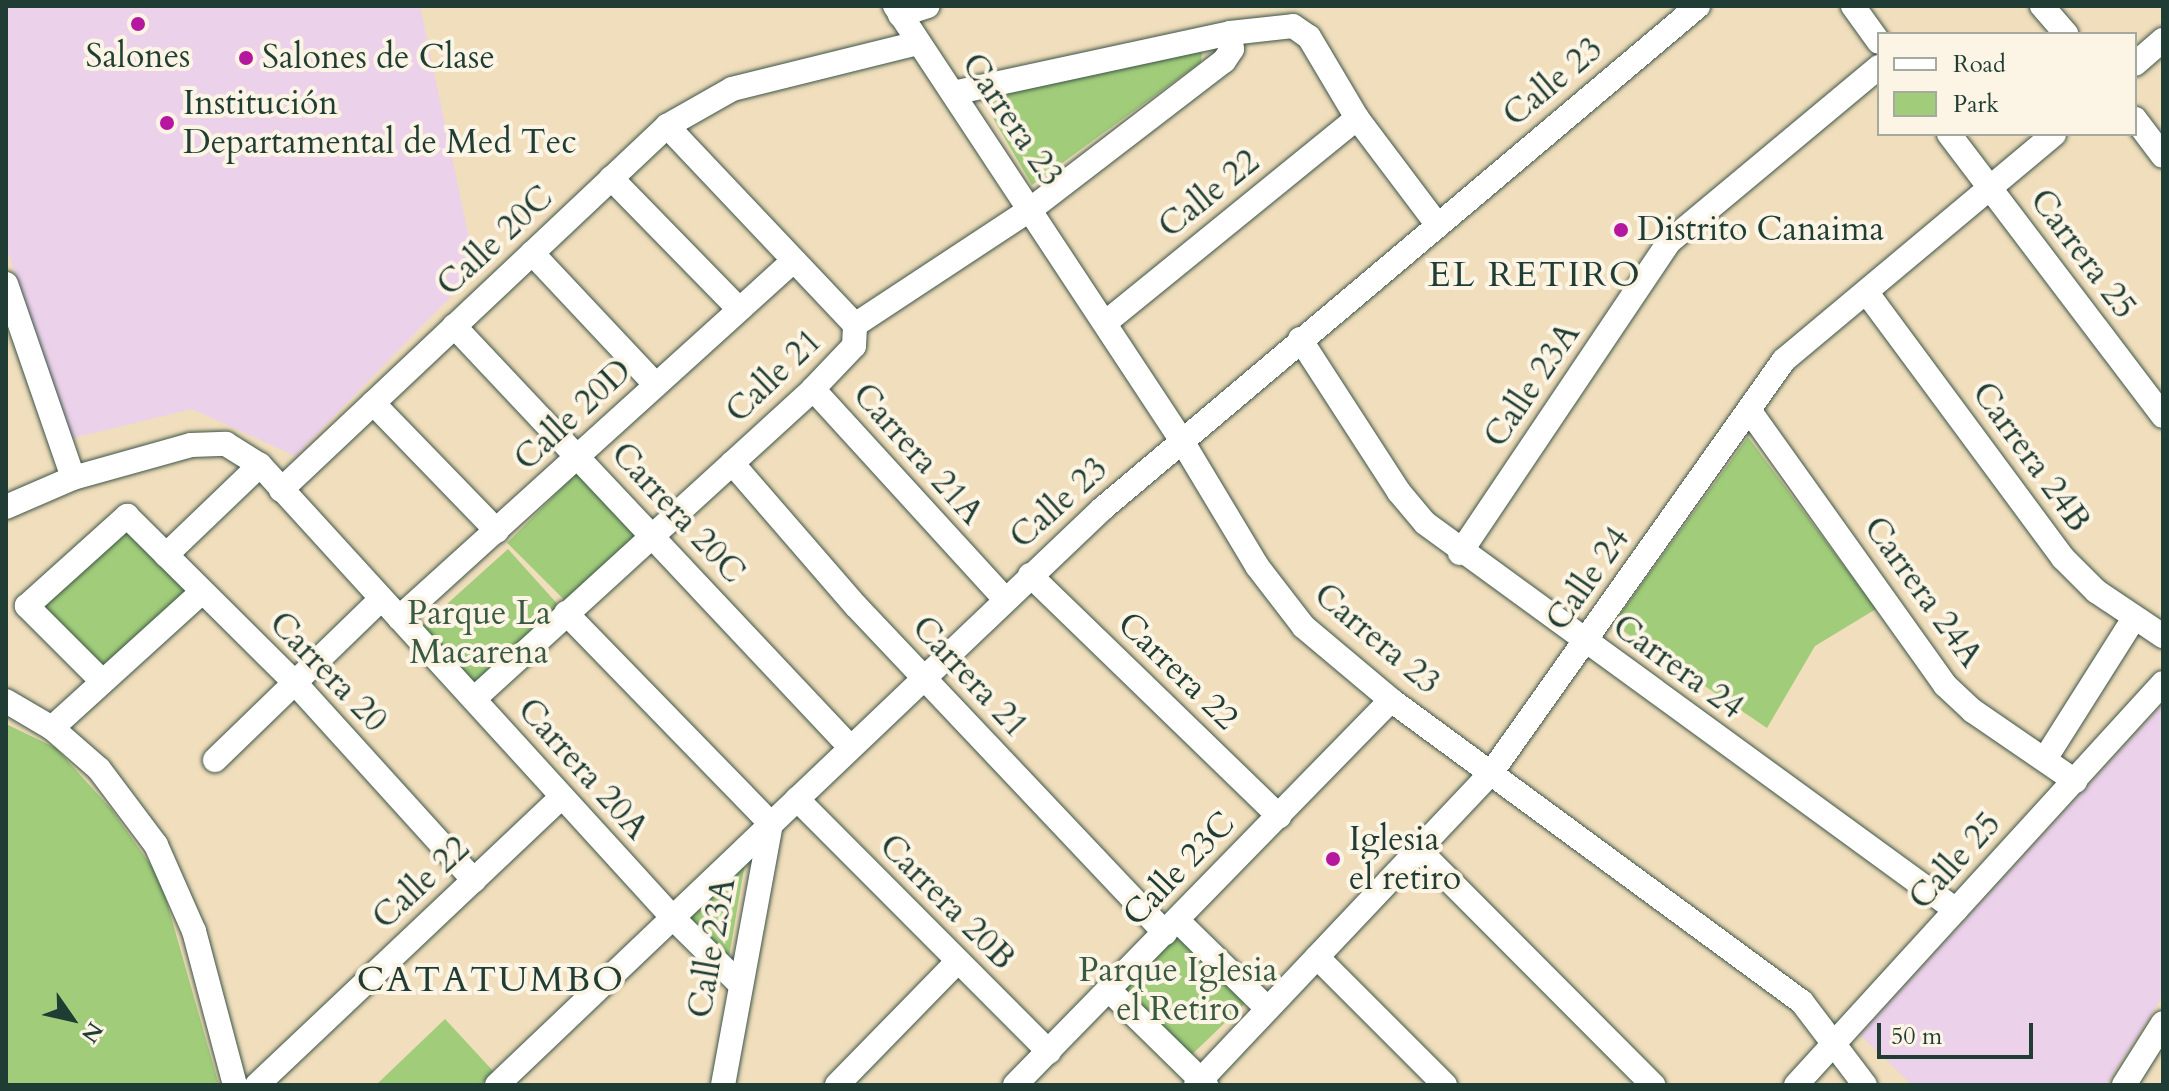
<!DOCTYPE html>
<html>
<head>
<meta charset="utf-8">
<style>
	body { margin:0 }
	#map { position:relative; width:2169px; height:1091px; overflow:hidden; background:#f0debc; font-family:Cardo,serif }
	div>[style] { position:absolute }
	.built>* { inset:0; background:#ecd1ea }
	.green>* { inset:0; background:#a1cd7a; transform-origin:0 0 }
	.roads { filter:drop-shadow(0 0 2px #3e5548) drop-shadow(0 0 2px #3e5548) }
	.minor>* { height:24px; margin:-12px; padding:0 12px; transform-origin:12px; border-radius:12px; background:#fff }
	.dots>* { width:22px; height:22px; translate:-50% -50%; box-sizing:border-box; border:4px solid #fcf5e5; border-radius:50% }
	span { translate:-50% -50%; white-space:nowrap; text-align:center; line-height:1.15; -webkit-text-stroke:8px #fcf5e5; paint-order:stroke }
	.poi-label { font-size:34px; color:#1f3d34 }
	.left { translate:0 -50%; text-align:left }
	.street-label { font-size:34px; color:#1f3d34 }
	.park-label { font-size:34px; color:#395a42 }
	.neighbourhood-label { font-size:36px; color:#1f3d34; letter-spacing:2px }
	.frame { position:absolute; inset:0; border:8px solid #1f3d34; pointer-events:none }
	.legend { position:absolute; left:1877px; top:32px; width:260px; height:104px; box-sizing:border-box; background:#fcf5e5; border:2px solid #a4ab9e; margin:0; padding:10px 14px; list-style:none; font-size:24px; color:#1f3d34 }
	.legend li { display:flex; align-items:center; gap:16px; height:40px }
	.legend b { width:40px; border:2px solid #a4ab9e }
	.north { position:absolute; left:32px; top:979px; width:80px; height:80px; -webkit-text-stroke:6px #fcf5e5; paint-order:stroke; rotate:124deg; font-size:22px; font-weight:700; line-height:32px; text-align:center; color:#1f3d34 }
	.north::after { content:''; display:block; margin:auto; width:28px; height:36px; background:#1f3d34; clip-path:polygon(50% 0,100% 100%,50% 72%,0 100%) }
	.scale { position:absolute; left:1877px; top:1023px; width:156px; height:36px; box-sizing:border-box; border:4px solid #1f3d34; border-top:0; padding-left:10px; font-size:24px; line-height:28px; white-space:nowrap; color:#1f3d34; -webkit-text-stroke:6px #fcf5e5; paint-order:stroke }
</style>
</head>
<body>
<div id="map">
	<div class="built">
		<div style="clip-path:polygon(6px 6px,420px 6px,476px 271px,295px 456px,192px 409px,69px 439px,6px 246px)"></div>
		<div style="clip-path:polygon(2163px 704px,2163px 996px,2106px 1085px,1912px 1085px,1860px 1035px)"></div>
	</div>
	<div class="green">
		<div style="clip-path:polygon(1203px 45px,1201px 62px,1032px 185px,978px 92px)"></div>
		<div style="clip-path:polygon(1748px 437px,1876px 609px,1815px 646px,1767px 728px,1613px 624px)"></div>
		<div style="left:580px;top:470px;width:88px;height:103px;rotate:45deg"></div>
		<div style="clip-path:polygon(126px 523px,195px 595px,106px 670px,32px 604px)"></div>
		<div style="left:508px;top:549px;width:81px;height:124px;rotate:48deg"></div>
		<div style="clip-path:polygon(6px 724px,56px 748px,111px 809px,160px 878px,219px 1085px,6px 1085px)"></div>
		<div style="clip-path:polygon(746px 857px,729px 957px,681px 912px)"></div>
		<div style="left:1179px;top:935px;width:95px;height:78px;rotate:46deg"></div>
		<div style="clip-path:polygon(445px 1019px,494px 1072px,480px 1085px,376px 1085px)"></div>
	</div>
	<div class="roads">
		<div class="minor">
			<div style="left:895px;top:6px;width:521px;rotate:56.58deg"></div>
			<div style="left:1182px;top:441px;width:146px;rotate:59deg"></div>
			<div style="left:1257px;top:566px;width:77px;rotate:52.4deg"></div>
			<div style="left:1304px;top:627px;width:114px;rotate:40deg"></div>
			<div style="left:1391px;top:700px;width:510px;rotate:36.31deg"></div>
			<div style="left:1802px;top:1002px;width:104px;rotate:52.8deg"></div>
			<div style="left:1853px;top:6px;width:44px;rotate:54.2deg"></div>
			<div style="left:2042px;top:6px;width:37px;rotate:49deg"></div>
			<div style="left:900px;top:15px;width:29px;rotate:-18deg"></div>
			<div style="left:2135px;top:64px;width:37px;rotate:-41deg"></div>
			<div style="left:953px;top:93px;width:283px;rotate:-12.2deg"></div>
			<div style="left:1230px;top:33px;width:63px;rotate:-6.3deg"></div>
			<div style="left:1293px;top:26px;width:19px;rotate:35deg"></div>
			<div style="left:1309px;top:37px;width:94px;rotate:59.3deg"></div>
			<div style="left:1357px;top:118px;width:131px;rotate:53deg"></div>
			<div style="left:2135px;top:119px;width:46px;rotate:52.9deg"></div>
			<div style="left:667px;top:126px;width:274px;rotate:46.6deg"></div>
			<div style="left:1949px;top:134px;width:354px;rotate:52.8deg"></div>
			<div style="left:611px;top:178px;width:183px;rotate:45.7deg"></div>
			<div style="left:532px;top:253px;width:180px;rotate:46.8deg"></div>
			<div style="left:6px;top:284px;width:205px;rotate:70.9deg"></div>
			<div style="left:1867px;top:293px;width:330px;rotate:53.5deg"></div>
			<div style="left:2063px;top:558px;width:47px;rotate:45deg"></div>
			<div style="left:2096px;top:591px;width:81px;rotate:33.9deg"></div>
			<div style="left:1105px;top:323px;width:325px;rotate:-39.1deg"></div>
			<div style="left:454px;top:326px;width:578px;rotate:46.75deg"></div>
			<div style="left:1300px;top:339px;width:182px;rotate:57.1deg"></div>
			<div style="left:1399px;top:492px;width:40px;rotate:50deg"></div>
			<div style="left:1425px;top:523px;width:657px;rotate:36.09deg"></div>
			<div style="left:813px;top:389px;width:285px;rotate:47.6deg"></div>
			<div style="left:373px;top:403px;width:178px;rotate:45.9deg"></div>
			<div style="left:1749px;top:410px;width:338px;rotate:54.5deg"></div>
			<div style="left:1945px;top:685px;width:38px;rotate:43deg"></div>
			<div style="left:1973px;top:711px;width:124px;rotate:34.5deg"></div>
			<div style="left:732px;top:463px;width:189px;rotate:49.1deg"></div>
			<div style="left:856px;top:606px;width:450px;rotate:46.6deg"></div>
			<div style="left:281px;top:490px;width:531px;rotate:-43.32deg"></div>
			<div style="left:667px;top:126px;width:75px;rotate:-29.6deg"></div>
			<div style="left:732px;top:89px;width:192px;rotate:-13.9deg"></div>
			<div style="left:6px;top:507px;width:73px;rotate:-23.4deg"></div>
			<div style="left:73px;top:478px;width:123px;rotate:-15.6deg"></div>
			<div style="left:191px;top:445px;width:35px;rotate:-2deg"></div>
			<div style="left:226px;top:444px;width:40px;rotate:32deg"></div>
			<div style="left:260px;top:465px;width:613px;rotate:47.64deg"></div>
			<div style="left:673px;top:918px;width:94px;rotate:44.6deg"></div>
			<div style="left:1460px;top:553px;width:376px;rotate:-56.1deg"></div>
			<div style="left:1670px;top:241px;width:272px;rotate:-39.8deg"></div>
			<div style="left:166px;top:555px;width:130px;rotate:-43.8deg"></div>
			<div style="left:1030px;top:575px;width:347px;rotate:44.1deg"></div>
			<div style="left:566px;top:613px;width:294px;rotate:45.8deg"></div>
			<div style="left:399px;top:618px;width:530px;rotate:-42.17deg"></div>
			<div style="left:101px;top:680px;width:105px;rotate:-135deg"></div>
			<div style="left:27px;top:606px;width:135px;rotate:-42deg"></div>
			<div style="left:127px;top:516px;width:238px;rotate:44.8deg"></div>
			<div style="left:296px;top:684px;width:265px;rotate:47.8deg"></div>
			<div style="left:474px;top:699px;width:459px;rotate:-42.4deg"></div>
			<div style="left:813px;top:389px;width:59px;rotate:-46.4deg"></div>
			<div style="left:854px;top:346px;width:21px;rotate:-87deg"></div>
			<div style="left:855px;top:325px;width:211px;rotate:-33.4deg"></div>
			<div style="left:1031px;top:209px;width:243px;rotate:-37.5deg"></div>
			<div style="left:1224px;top:61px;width:14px;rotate:-56deg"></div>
			<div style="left:1232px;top:49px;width:16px;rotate:-97deg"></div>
			<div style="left:6px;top:701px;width:53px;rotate:30.4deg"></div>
			<div style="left:52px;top:728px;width:62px;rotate:41.1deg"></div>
			<div style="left:99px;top:769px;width:95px;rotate:53.1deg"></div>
			<div style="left:156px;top:845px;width:94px;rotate:66.2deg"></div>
			<div style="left:194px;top:931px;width:159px;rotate:75.1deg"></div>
			<div style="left:52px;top:728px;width:201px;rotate:-42.2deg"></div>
			<div style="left:2045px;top:759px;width:167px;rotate:-57.7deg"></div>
			<div style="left:215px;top:760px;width:231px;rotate:-44.1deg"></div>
			<div style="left:797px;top:799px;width:357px;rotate:45.1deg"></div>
			<div style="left:1419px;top:850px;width:332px;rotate:45.1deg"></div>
			<div style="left:1177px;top:920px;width:127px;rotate:44.4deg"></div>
			<div style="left:1317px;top:957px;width:181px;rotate:45deg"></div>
			<div style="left:1109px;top:990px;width:136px;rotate:44.4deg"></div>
			<div style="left:257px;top:1085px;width:419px;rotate:-43.4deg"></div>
			<div style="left:497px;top:1085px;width:835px;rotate:-43.59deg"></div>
			<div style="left:1102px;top:509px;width:780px;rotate:-40.16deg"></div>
			<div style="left:723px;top:1085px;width:265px;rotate:-79.6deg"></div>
			<div style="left:837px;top:1085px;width:172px;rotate:-45.7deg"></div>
			<div style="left:1015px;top:1085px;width:538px;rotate:-45.68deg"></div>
			<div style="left:1196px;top:1085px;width:429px;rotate:-46.6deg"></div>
			<div style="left:1491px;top:773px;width:506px;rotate:-54.65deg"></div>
			<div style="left:1784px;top:360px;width:352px;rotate:-39.9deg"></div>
			<div style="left:1796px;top:1085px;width:544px;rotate:-47.61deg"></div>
			<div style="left:2124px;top:1085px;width:73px;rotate:-57.8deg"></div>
		</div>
	</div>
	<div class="dots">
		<div style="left:138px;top:24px;background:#b5179e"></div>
		<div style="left:246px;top:58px;background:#b5179e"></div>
		<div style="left:167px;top:123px;background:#b5179e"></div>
		<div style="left:1621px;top:230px;background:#b5179e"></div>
		<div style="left:1333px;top:859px;background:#b5179e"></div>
	</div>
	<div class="poi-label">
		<span style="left:138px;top:57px">Salones</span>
		<span class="left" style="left:262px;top:58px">Salones de Clase</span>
		<span class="left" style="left:183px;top:123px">Institución<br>Departamental de Med Tec</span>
		<span class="left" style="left:1637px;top:230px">Distrito Canaima</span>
		<span class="left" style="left:1349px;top:859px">Iglesia<br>el retiro</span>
	</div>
	<div class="street-label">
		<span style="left:1553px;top:82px;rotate:-40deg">Calle 23</span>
		<span style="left:1012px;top:120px;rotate:56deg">Carrera 23</span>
		<span style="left:1209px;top:194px;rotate:-39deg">Calle 22</span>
		<span style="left:495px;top:241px;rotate:-43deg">Calle 20C</span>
		<span style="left:2083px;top:254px;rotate:53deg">Carrera 25</span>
		<span style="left:774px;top:376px;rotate:-44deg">Calle 21</span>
		<span style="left:1532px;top:385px;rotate:-56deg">Calle 23A</span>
		<span style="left:573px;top:415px;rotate:-43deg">Calle 20D</span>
		<span style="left:918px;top:454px;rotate:48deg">Carrera 21A</span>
		<span style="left:2031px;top:457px;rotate:54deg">Carrera 24B</span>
		<span style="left:1059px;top:503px;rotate:-42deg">Calle 23</span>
		<span style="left:678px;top:513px;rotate:47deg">Carrera 20C</span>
		<span style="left:1588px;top:579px;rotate:-55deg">Calle 24</span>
		<span style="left:1923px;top:592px;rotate:54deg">Carrera 24A</span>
		<span style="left:1377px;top:639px;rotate:40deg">Carrera 23</span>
		<span style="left:1678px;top:667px;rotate:36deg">Carrera 24</span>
		<span style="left:1178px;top:671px;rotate:44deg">Carrera 22</span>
		<span style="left:328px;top:672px;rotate:46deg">Carrera 20</span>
		<span style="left:970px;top:677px;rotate:47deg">Carrera 21</span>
		<span style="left:583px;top:769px;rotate:48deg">Carrera 20A</span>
		<span style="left:1955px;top:861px;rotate:-48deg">Calle 25</span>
		<span style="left:1179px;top:869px;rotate:-46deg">Calle 23C</span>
		<span style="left:421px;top:883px;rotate:-43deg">Calle 22</span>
		<span style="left:947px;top:902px;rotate:45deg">Carrera 20B</span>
		<span style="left:712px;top:948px;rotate:-80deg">Calle 23A</span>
	</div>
	<div class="park-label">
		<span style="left:479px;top:633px">Parque La<br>Macarena</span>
		<span style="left:1178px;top:990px">Parque Iglesia<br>el Retiro</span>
	</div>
	<div class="neighbourhood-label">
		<span style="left:1535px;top:275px">EL RETIRO</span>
		<span style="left:491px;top:980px">CATATUMBO</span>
	</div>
	<div class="frame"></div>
	<ul class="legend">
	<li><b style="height:10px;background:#fff"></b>Road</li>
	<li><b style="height:22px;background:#a1cd7a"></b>Park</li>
	</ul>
	<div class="north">N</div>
	<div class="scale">50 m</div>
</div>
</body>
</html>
